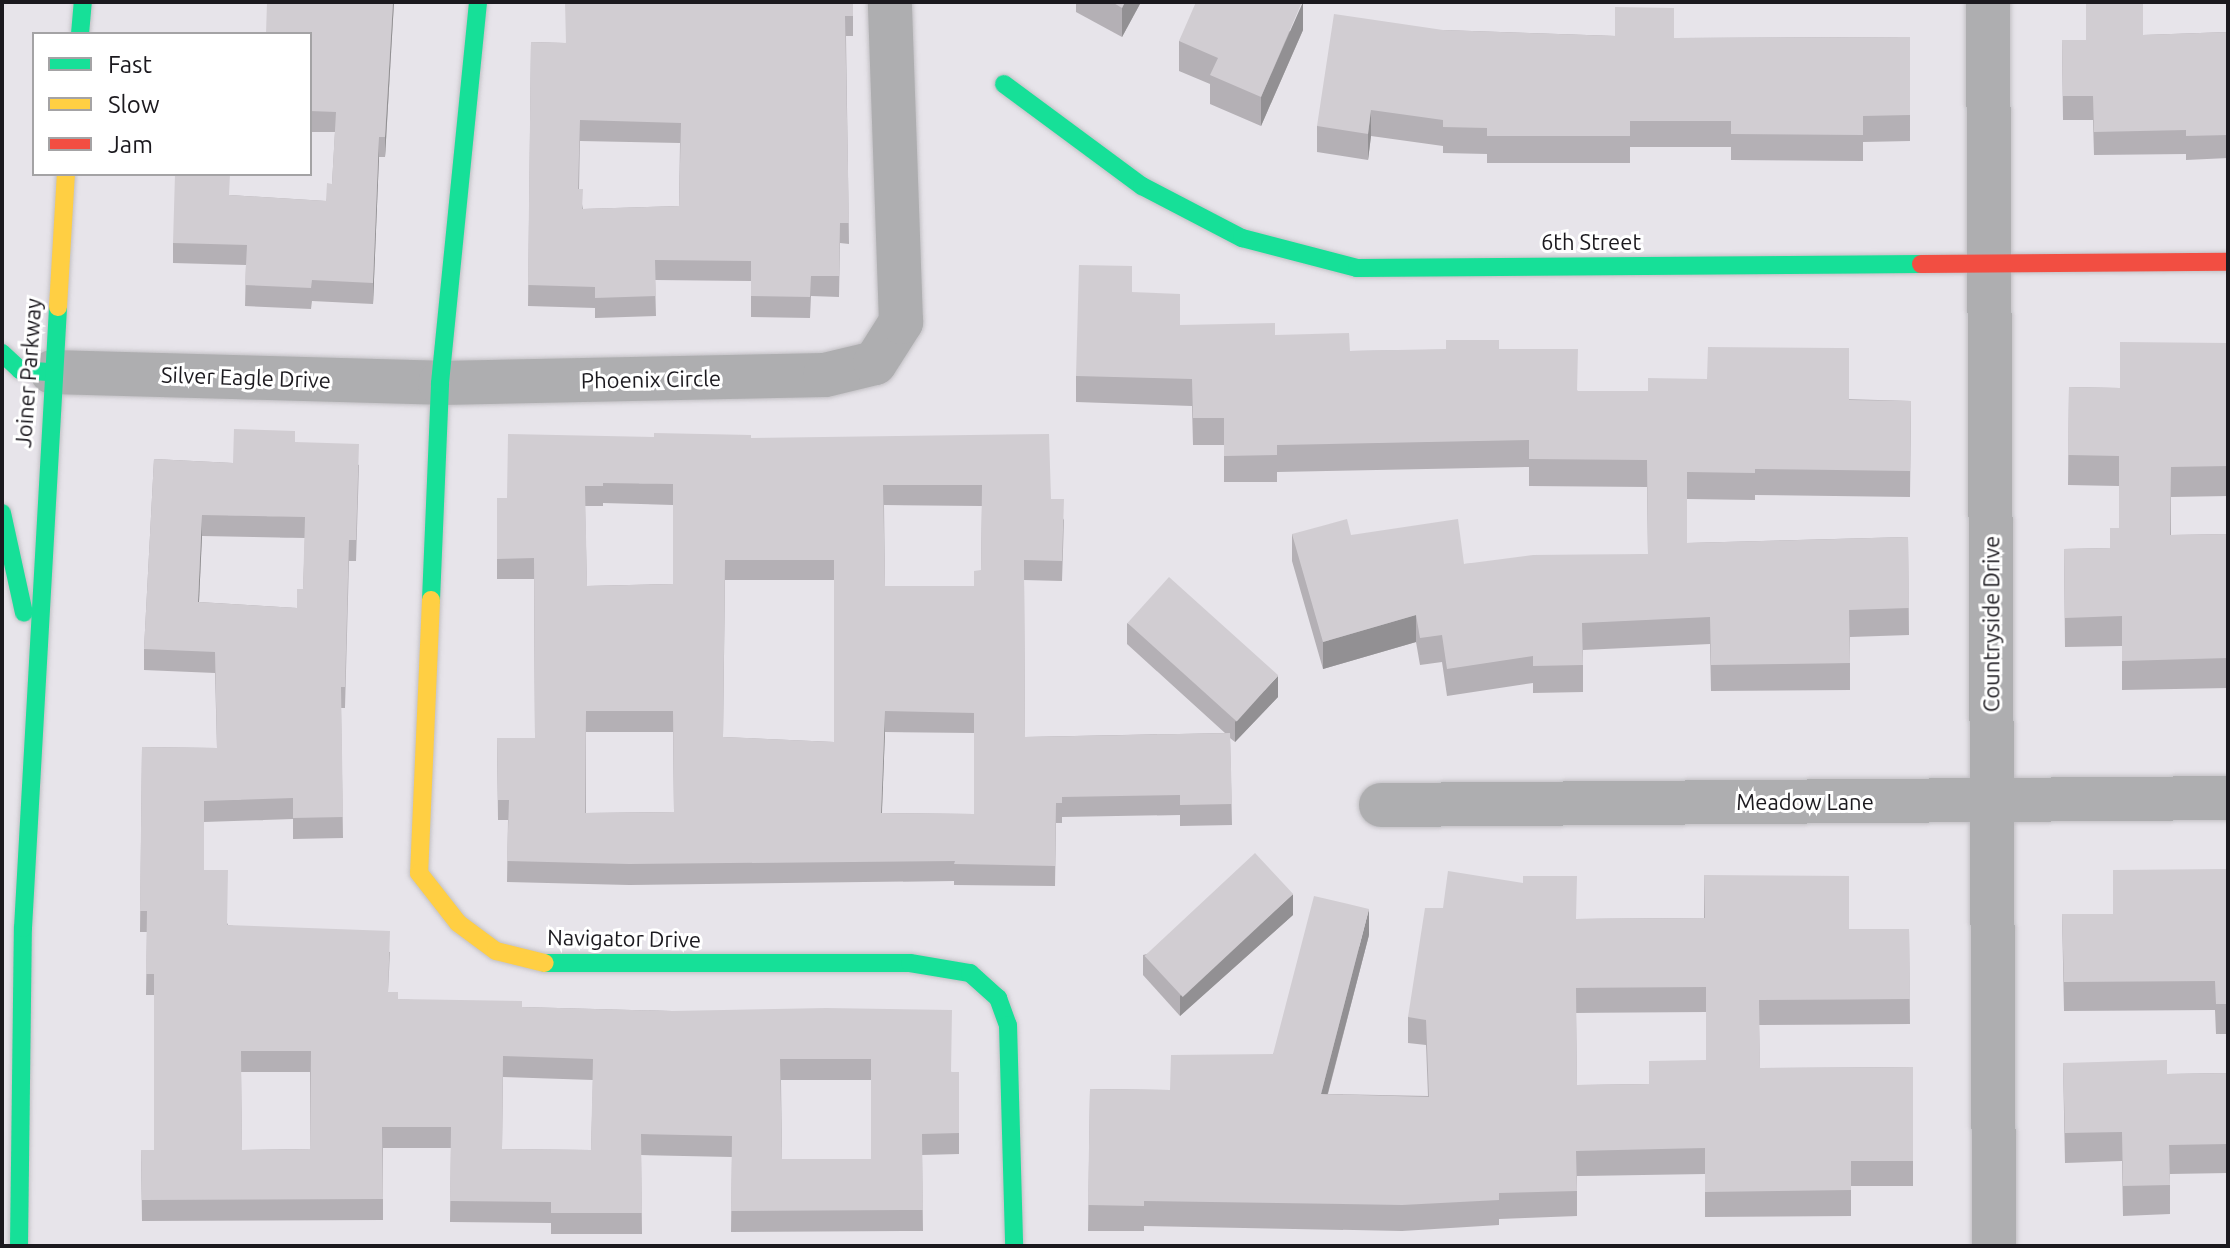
<!DOCTYPE html>
<html>
<head>
<meta charset="utf-8">
<style>
	body { margin:0 }
	#map { position:relative; width:2230px; height:1248px; overflow:hidden; background:#e7e4ea; font-family:Ubuntu,sans-serif }
	div>[style] { position:absolute }
	.roads { filter:drop-shadow(0 0 2px #c2c0c4) drop-shadow(0 0 2px #c2c0c4) }
	.street>* { height:44px; margin:-22px; padding:0 22px; transform-origin:22px; border-radius:22px; background:#aeaeb0 }
	.fast>* { height:18px; margin:-9px; padding:0 9px; transform-origin:9px; border-radius:9px; background:#16e098 }
	.slow>* { height:18px; margin:-9px; padding:0 9px; transform-origin:9px; border-radius:9px; background:#ffcf43 }
	.jam>* { height:18px; margin:-9px; padding:0 9px; transform-origin:9px; border-radius:9px; background:#f24e42 }
	.wall>* { inset:0; background:#b4b0b5 }
	.shaded-wall>* { inset:0; background:#929093 }
	.building>* { inset:0; background:#d1cdd2; transform-origin:0 0 }
	span { translate:-50% -50%; white-space:nowrap; text-align:center; line-height:1.15; -webkit-text-stroke:6px #fff; paint-order:stroke }
	.street-label { font-size:22px; color:#1b191e }
	.frame { position:absolute; inset:0; border:4px solid #1b191e; pointer-events:none }
	.legend { position:absolute; left:32px; top:32px; width:280px; height:144px; box-sizing:border-box; background:#fff; border:2px solid #a4a3a5; margin:0; padding:10px 14px; list-style:none; font-size:24px; color:#1b191e }
	.legend li { display:flex; align-items:center; gap:16px; height:40px }
	.legend b { width:40px; border:2px solid #a4a3a5 }
</style>
</head>
<body>
<div id="map">
	<div class="roads">
		<div class="street">
			<div style="left:1988px;top:2px;width:1244px;rotate:89.72deg"></div>
			<div style="left:52px;top:372px;width:388px;rotate:1.6deg"></div>
			<div style="left:440px;top:383px;width:385px;rotate:-1.2deg"></div>
			<div style="left:825px;top:375px;width:51px;rotate:-13.5deg"></div>
			<div style="left:875px;top:363px;width:49px;rotate:-57.6deg"></div>
			<div style="left:901px;top:322px;width:320px;rotate:-92deg"></div>
			<div style="left:1381px;top:805px;width:847px;rotate:-0.47deg"></div>
		</div>
		<div class="fast">
			<div style="left:80px;top:34px;width:32px;rotate:-85deg"></div>
			<div style="left:1004px;top:84px;width:172px;rotate:36.5deg"></div>
			<div style="left:1142px;top:186px;width:113px;rotate:27.5deg"></div>
			<div style="left:1242px;top:238px;width:119px;rotate:14.6deg"></div>
			<div style="left:1357px;top:268px;width:564px;rotate:-0.41deg"></div>
			<div style="left:2px;top:353px;width:25px;rotate:43deg"></div>
			<div style="left:20px;top:370px;width:32px;rotate:4deg"></div>
			<div style="left:2px;top:513px;width:102px;rotate:77.6deg"></div>
			<div style="left:431px;top:600px;width:217px;rotate:-87.6deg"></div>
			<div style="left:440px;top:383px;width:383px;rotate:-84.3deg"></div>
			<div style="left:545px;top:963px;width:365px"></div>
			<div style="left:910px;top:963px;width:61px;rotate:9.5deg"></div>
			<div style="left:970px;top:973px;width:38px;rotate:42deg"></div>
			<div style="left:998px;top:998px;width:29px;rotate:70deg"></div>
			<div style="left:1008px;top:1025px;width:221px;rotate:88.4deg"></div>
			<div style="left:19px;top:1246px;width:318px;rotate:-89.3deg"></div>
			<div style="left:23px;top:928px;width:622px;rotate:-86.77deg"></div>
		</div>
		<div class="slow">
			<div style="left:58px;top:307px;width:133px;rotate:-86.6deg"></div>
			<div style="left:431px;top:600px;width:273px;rotate:92.5deg"></div>
			<div style="left:419px;top:873px;width:63px;rotate:52deg"></div>
			<div style="left:458px;top:923px;width:47px;rotate:36.4deg"></div>
			<div style="left:496px;top:951px;width:50px;rotate:13.8deg"></div>
		</div>
		<div class="jam">
			<div style="left:1921px;top:264px;width:307px;rotate:-0.4deg"></div>
		</div>
	</div>
	<div class="wall">
		<div style="clip-path:polygon(394px 2px,385px 157px,379px 157px,373px 304px,312px 301px,311px 309px,245px 306px,246px 265px,173px 263px,173px 243px,230px 195px,326px 201px,332px 184px,335px 132px,310px 132px,310px 34px)"></div>
		<div style="clip-path:polygon(evenodd,853px 2px,853px 36px,846px 36px,849px 244px,840px 243px,839px 297px,811px 296px,810px 318px,751px 317px,751px 281px,655px 280px,656px 316px,595px 318px,595px 308px,528px 306px,531px 42px,565px 43px,853px 2px,580px 141px,680px 143px,679px 206px,583px 209px,579px 189px,580px 141px)"></div>
		<div style="clip-path:polygon(1076px 2px,1141px 2px,1122px 37px,1076px 12px)"></div>
		<div style="clip-path:polygon(1303px 30px,1261px 126px,1210px 104px,1210px 84px,1179px 71px,1179px 41px)"></div>
		<div style="clip-path:polygon(1443px 30px,1674px 38px,1910px 37px,1910px 141px,1863px 142px,1863px 161px,1731px 160px,1731px 147px,1630px 147px,1630px 163px,1487px 163px,1487px 154px,1443px 153px,1443px 146px,1371px 136px,1368px 160px,1317px 152px,1317px 126px)"></div>
		<div style="clip-path:polygon(2228px 32px,2228px 158px,2186px 160px,2186px 154px,2094px 155px,2093px 120px,2063px 120px,2062px 40px,2086px 40px,2143px 35px)"></div>
		<div style="clip-path:polygon(1132px 292px,1180px 325px,1275px 335px,1350px 351px,1499px 349px,1578px 391px,1911px 401px,1910px 497px,1755px 495px,1755px 500px,1687px 499px,1687px 543px,1908px 537px,1909px 635px,1850px 637px,1850px 690px,1711px 691px,1710px 644px,1583px 650px,1583px 692px,1533px 693px,1533px 683px,1447px 696px,1442px 662px,1420px 665px,1416px 642px,1323px 669px,1292px 561px,1292px 534px,1351px 535px,1464px 564px,1648px 554px,1647px 487px,1529px 486px,1529px 467px,1277px 472px,1277px 482px,1224px 482px,1224px 445px,1193px 445px,1192px 406px,1076px 402px,1076px 376px)"></div>
		<div style="clip-path:polygon(2228px 343px,2228px 496px,2171px 497px,2171px 535px,2228px 534px,2228px 688px,2122px 690px,2122px 646px,2065px 647px,2064px 549px,2110px 548px,2119px 528px,2119px 486px,2068px 485px,2069px 387px,2120px 388px)"></div>
		<div style="clip-path:polygon(evenodd,751px 438px,1051px 499px,1064px 520px,1062px 581px,1024px 580px,1025px 737px,1225px 733px,1127px 644px,1127px 623px,1278px 697px,1235px 742px,1230px 738px,1232px 825px,1180px 826px,1180px 815px,1062px 817px,1062px 823px,1056px 823px,1055px 886px,954px 885px,954px 881px,629px 885px,507px 882px,508px 820px,498px 820px,497px 738px,535px 738px,534px 579px,497px 579px,497px 498px,507px 498px,751px 438px,603px 503px,673px 505px,673px 584px,587px 586px,585px 506px,603px 506px,603px 503px,751px 438px,884px 505px,982px 506px,981px 570px,974px 586px,885px 586px,884px 505px,751px 438px,725px 580px,834px 580px,834px 742px,723px 737px,725px 580px,751px 438px,586px 732px,673px 732px,674px 812px,586px 813px,586px 732px,751px 438px,885px 732px,974px 733px,974px 814px,882px 813px,885px 732px)"></div>
		<div style="clip-path:polygon(evenodd,295px 442px,359px 465px,356px 561px,349px 561px,345px 708px,341px 708px,343px 838px,293px 839px,293px 819px,204px 822px,204px 870px,228px 925px,390px 952px,388px 992px,398px 999px,522px 1007px,672px 1011px,952px 1072px,959px 1072px,959px 1154px,922px 1155px,923px 1231px,731px 1232px,732px 1157px,641px 1155px,642px 1234px,551px 1234px,551px 1223px,450px 1222px,451px 1148px,383px 1148px,383px 1220px,142px 1221px,141px 1150px,154px 1150px,154px 995px,146px 995px,147px 932px,140px 932px,142px 747px,217px 748px,215px 673px,144px 670px,144px 649px,154px 459px,233px 463px,295px 442px,202px 536px,305px 538px,303px 589px,297px 608px,199px 602px,202px 536px,295px 442px,241px 1072px,310px 1072px,310px 1149px,242px 1150px,241px 1072px,295px 442px,503px 1077px,593px 1080px,591px 1150px,502px 1149px,503px 1077px,295px 442px,781px 1080px,871px 1080px,871px 1159px,782px 1159px,781px 1080px)"></div>
		<div style="clip-path:polygon(2228px 869px,2228px 1034px,2216px 1034px,2215px 1010px,2064px 1011px,2062px 914px,2113px 914px)"></div>
		<div style="clip-path:polygon(evenodd,1704px 875px,1849px 929px,1909px 929px,1910px 1024px,1759px 1025px,1760px 1068px,1913px 1067px,1913px 1186px,1851px 1186px,1851px 1216px,1705px 1217px,1705px 1174px,1577px 1176px,1577px 1216px,1499px 1219px,1499px 1225px,1402px 1231px,1144px 1226px,1144px 1231px,1088px 1231px,1090px 1089px,1170px 1090px,1273px 1054px,1369px 935px,1328px 1094px,1428px 1096px,1426px 1045px,1408px 1043px,1408px 1017px,1576px 919px,1704px 918px,1704px 875px,1706px 1012px,1706px 1060px,1649px 1084px,1577px 1085px,1576px 1013px,1706px 1012px)"></div>
		<div style="clip-path:polygon(1293px 915px,1180px 1016px,1143px 975px,1143px 955px)"></div>
		<div style="clip-path:polygon(2063px 1063px,2167px 1074px,2228px 1073px,2228px 1173px,2170px 1174px,2170px 1214px,2123px 1216px,2122px 1161px,2065px 1163px)"></div>
	</div>
	<div class="shaded-wall">
		<div style="clip-path:polygon(393px 2px,394px 2px,385px 157px,385px 137px)"></div>
		<div style="clip-path:polygon(1125px 2px,1141px 2px,1122px 37px,1122px 8px)"></div>
		<div style="clip-path:polygon(1303px 2px,1303px 30px,1261px 126px,1261px 97px)"></div>
		<div style="clip-path:polygon(1371px 110px,1371px 136px,1368px 160px,1368px 134px)"></div>
		<div style="clip-path:polygon(379px 137px,379px 157px,373px 304px,373px 283px)"></div>
		<div style="clip-path:polygon(202px 515px,202px 536px,198px 623px,198px 602px)"></div>
		<div style="clip-path:polygon(1416px 615px,1416px 642px,1323px 669px,1323px 642px)"></div>
		<div style="clip-path:polygon(1278px 676px,1278px 697px,1235px 742px,1235px 722px)"></div>
		<div style="clip-path:polygon(885px 711px,885px 732px,881px 833px,881px 813px)"></div>
		<div style="clip-path:polygon(1293px 894px,1293px 915px,1180px 1016px,1180px 996px)"></div>
		<div style="clip-path:polygon(1369px 909px,1369px 935px,1321px 1119px,1321px 1094px)"></div>
	</div>
	<div class="building">
		<div style="clip-path:polygon(267px 2px,393px 2px,385px 137px,379px 137px,373px 283px,312px 280px,311px 288px,245px 285px,247px 245px,173px 243px,175px 174px,230px 174px,229px 195px,326px 201px,327px 183px,332px 184px,336px 112px,310px 111px,310px 34px,266px 34px)"></div>
		<div style="clip-path:polygon(evenodd,565px 2px,853px 2px,853px 16px,845px 16px,849px 223px,840px 223px,839px 276px,811px 276px,810px 297px,751px 296px,751px 261px,655px 260px,656px 296px,595px 298px,595px 287px,528px 285px,531px 42px,566px 43px,565px 2px,580px 120px,681px 123px,679px 206px,582px 209px,583px 189px,578px 189px,580px 120px)"></div>
		<div style="clip-path:polygon(1112px 2px,1125px 2px,1122px 8px)"></div>
		<div style="clip-path:polygon(1196px 2px,1302px 2px,1261px 97px,1210px 75px,1218px 58px,1179px 41px)"></div>
		<div style="clip-path:polygon(2143px 2px,2143px 35px,2228px 32px,2228px 135px,2186px 136px,2186px 130px,2094px 132px,2093px 96px,2063px 96px,2062px 40px,2086px 40px,2086px 3px)"></div>
		<div style="clip-path:polygon(1615px 7px,1674px 8px,1674px 38px,1910px 37px,1910px 115px,1863px 116px,1863px 135px,1731px 134px,1731px 121px,1630px 121px,1630px 136px,1487px 136px,1487px 128px,1443px 127px,1443px 120px,1371px 110px,1368px 134px,1317px 126px,1334px 14px,1443px 30px,1615px 36px)"></div>
		<div style="clip-path:polygon(1079px 265px,1132px 266px,1132px 292px,1180px 294px,1180px 325px,1275px 323px,1275px 335px,1349px 333px,1350px 351px,1446px 349px,1446px 340px,1499px 340px,1499px 349px,1578px 349px,1577px 391px,1648px 391px,1648px 378px,1707px 379px,1708px 347px,1849px 348px,1849px 400px,1911px 401px,1910px 471px,1755px 469px,1755px 473px,1687px 472px,1687px 543px,1908px 537px,1909px 608px,1849px 610px,1850px 663px,1711px 665px,1710px 617px,1582px 623px,1583px 665px,1533px 666px,1533px 656px,1447px 669px,1442px 635px,1420px 638px,1416px 615px,1323px 642px,1292px 534px,1347px 519px,1351px 535px,1458px 519px,1464px 564px,1533px 555px,1648px 554px,1647px 460px,1529px 459px,1529px 440px,1277px 445px,1277px 455px,1224px 456px,1224px 418px,1193px 418px,1192px 379px,1076px 376px)"></div>
		<div style="clip-path:polygon(2120px 342px,2228px 343px,2228px 466px,2171px 467px,2170px 535px,2228px 534px,2228px 658px,2122px 661px,2122px 616px,2065px 618px,2064px 549px,2110px 548px,2110px 528px,2119px 528px,2119px 456px,2068px 455px,2069px 387px,2120px 388px)"></div>
		<div style="clip-path:polygon(evenodd,234px 429px,295px 431px,295px 442px,359px 444px,356px 540px,349px 540px,345px 687px,341px 687px,343px 817px,293px 818px,293px 798px,204px 801px,204px 870px,228px 870px,227px 925px,390px 931px,388px 992px,398px 992px,398px 999px,522px 1001px,522px 1007px,672px 1011px,826px 1008px,952px 1010px,951px 1072px,959px 1072px,959px 1133px,922px 1134px,923px 1210px,731px 1211px,732px 1136px,641px 1134px,642px 1213px,551px 1213px,551px 1202px,450px 1201px,451px 1127px,382px 1127px,383px 1199px,142px 1200px,141px 1150px,154px 1150px,154px 974px,146px 974px,147px 911px,140px 911px,142px 747px,217px 748px,215px 652px,144px 649px,154px 459px,233px 463px,234px 429px,202px 515px,305px 517px,303px 589px,297px 589px,297px 608px,198px 602px,202px 515px,234px 429px,241px 1051px,311px 1051px,310px 1149px,242px 1150px,241px 1051px,234px 429px,503px 1056px,593px 1059px,591px 1150px,502px 1149px,503px 1056px,234px 429px,780px 1059px,871px 1059px,871px 1159px,782px 1159px,780px 1059px)"></div>
		<div style="clip-path:polygon(evenodd,654px 433px,751px 435px,751px 438px,1049px 434px,1051px 499px,1064px 499px,1062px 561px,1024px 560px,1025px 737px,1230px 733px,1232px 804px,1180px 805px,1180px 795px,1062px 797px,1062px 803px,1056px 803px,1055px 866px,954px 864px,955px 861px,629px 864px,507px 861px,509px 800px,498px 800px,497px 738px,535px 738px,534px 558px,497px 559px,497px 498px,507px 498px,508px 434px,654px 437px,654px 433px,603px 483px,673px 484px,673px 584px,587px 586px,585px 486px,603px 486px,603px 483px,654px 433px,883px 485px,982px 485px,981px 570px,974px 571px,974px 586px,885px 586px,883px 485px,654px 433px,725px 560px,834px 560px,834px 742px,723px 737px,725px 560px,654px 433px,586px 711px,673px 711px,674px 812px,585px 813px,586px 711px,654px 433px,885px 711px,974px 713px,974px 814px,881px 813px,885px 711px)"></div>
		<div style="left:1169px;top:577px;width:147px;height:62px;rotate:42deg"></div>
		<div style="left:1255px;top:853px;width:56px;height:151px;rotate:47deg"></div>
		<div style="clip-path:polygon(2228px 869px,2228px 1004px,2216px 1004px,2215px 981px,2064px 982px,2062px 914px,2113px 914px,2113px 870px)"></div>
		<div style="clip-path:polygon(evenodd,1448px 871px,1523px 883px,1523px 876px,1577px 876px,1576px 919px,1705px 918px,1704px 875px,1849px 876px,1849px 929px,1909px 929px,1910px 999px,1759px 1000px,1760px 1068px,1913px 1067px,1913px 1161px,1851px 1161px,1851px 1190px,1705px 1192px,1705px 1148px,1576px 1151px,1577px 1191px,1499px 1193px,1499px 1200px,1402px 1205px,1144px 1201px,1144px 1206px,1088px 1205px,1090px 1089px,1170px 1090px,1171px 1055px,1273px 1054px,1314px 896px,1369px 909px,1321px 1094px,1429px 1097px,1426px 1020px,1408px 1017px,1425px 908px,1443px 908px,1448px 871px,1706px 987px,1706px 1060px,1649px 1061px,1649px 1084px,1577px 1085px,1576px 988px,1706px 987px)"></div>
		<div style="clip-path:polygon(2167px 1060px,2167px 1074px,2228px 1073px,2228px 1144px,2169px 1145px,2170px 1185px,2123px 1186px,2122px 1132px,2065px 1133px,2063px 1063px)"></div>
	</div>
	<div class="street-label">
		<span style="left:1591px;top:242px">6th Street</span>
		<span style="left:28px;top:373px;rotate:-86deg">Joiner Parkway</span>
		<span style="left:246px;top:377px;rotate:2deg">Silver Eagle Drive</span>
		<span style="left:651px;top:379px;rotate:-1deg">Phoenix Circle</span>
		<span style="left:1991px;top:624px;rotate:-90deg">Countryside Drive</span>
		<span style="left:1805px;top:802px">Meadow Lane</span>
		<span style="left:624px;top:938px;rotate:1deg">Navigator Drive</span>
	</div>
	<div class="frame"></div>
	<ul class="legend">
	<li><b style="height:10px;background:#16e098"></b>Fast</li>
	<li><b style="height:10px;background:#ffcf43"></b>Slow</li>
	<li><b style="height:10px;background:#f24e42"></b>Jam</li>
	</ul>
</div>
</body>
</html>
